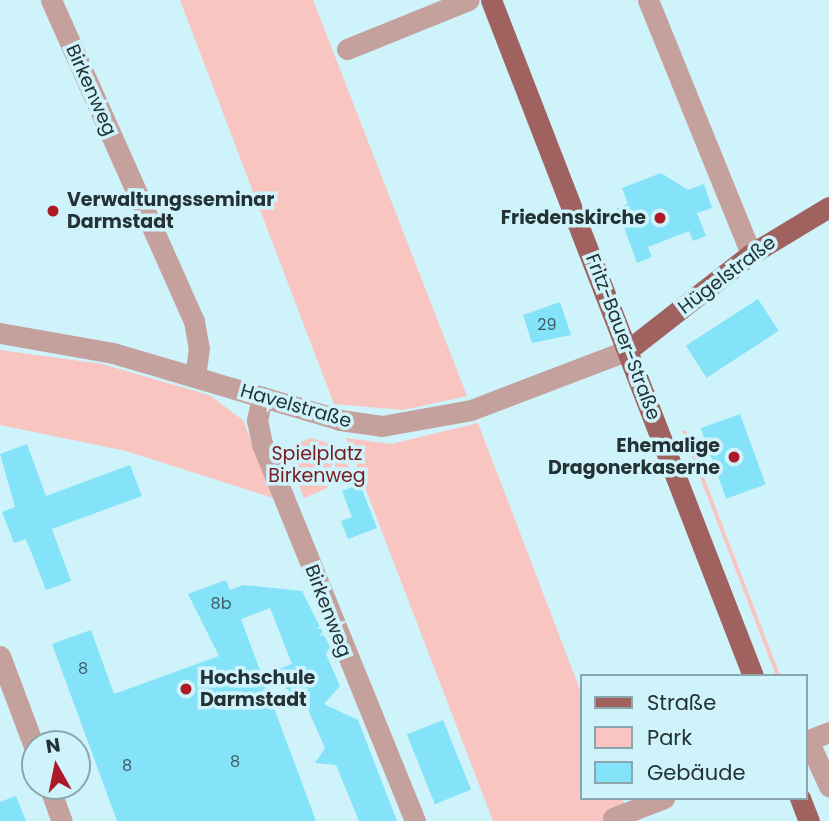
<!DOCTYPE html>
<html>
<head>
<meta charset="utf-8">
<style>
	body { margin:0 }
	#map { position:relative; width:829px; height:821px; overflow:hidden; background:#cff3fb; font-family:Poppins,sans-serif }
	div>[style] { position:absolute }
	.green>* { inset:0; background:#f8c5c1; transform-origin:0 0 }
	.building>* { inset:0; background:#84e3f8; transform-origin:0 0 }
	.minor>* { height:21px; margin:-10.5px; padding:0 10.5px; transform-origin:10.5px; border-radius:10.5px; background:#c5a19e }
	.major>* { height:21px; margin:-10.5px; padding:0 10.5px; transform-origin:10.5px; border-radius:10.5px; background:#a0625e }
	.dots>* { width:19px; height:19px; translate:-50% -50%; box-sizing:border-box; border:4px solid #cff3fb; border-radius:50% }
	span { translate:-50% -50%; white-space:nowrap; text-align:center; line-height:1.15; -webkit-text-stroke:7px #cff3fb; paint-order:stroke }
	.number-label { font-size:16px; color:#3c5e66 }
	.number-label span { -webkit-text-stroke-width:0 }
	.street-label { font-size:19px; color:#243235 }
	.poi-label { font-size:19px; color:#243235; font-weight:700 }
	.left { translate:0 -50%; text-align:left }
	.right { translate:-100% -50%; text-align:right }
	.park-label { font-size:19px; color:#761b1e }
	.legend { position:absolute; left:580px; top:674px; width:228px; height:126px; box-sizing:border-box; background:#cff3fb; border:2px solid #8ba6ac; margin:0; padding:9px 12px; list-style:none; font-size:21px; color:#243235 }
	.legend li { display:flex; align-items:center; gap:14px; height:35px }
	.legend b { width:35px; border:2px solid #8ba6ac }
	.north { position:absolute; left:21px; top:730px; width:70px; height:70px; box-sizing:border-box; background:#cff3fb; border:2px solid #8ba6ac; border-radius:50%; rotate:351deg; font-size:19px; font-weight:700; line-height:28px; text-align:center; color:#243235 }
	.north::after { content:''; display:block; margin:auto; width:24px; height:32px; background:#ad1926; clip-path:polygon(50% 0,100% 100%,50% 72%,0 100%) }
</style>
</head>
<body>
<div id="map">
	<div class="green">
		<div style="clip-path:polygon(180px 0,313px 0,467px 396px,403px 410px,334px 404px)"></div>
		<div style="clip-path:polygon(0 350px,102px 364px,209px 395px,243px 420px,273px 498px,126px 451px,0 425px)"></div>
		<div style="clip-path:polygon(478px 423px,582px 695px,582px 798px,622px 798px,631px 821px,493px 821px,346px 438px,391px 444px)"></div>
		<div style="left:686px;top:430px;width:263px;height:4px;rotate:69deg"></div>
		<div style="clip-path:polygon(311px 438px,340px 447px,353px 477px,304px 498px,288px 458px,291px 446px)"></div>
	</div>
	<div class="building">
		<div style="clip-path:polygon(661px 173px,688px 190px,704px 184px,712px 208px,697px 213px,706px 236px,693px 241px,689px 231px,648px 247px,652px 257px,637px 263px,617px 208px,628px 204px,622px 188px)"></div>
		<div style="left:758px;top:299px;width:38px;height:86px;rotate:57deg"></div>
		<div style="clip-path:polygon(560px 302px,571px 335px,532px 343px,523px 315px)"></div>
		<div style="left:740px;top:414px;width:75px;height:42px;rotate:70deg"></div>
		<div style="clip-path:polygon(27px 444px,46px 496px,130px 465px,142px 496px,52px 529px,71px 581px,46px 590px,26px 539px,14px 543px,2px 512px,15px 507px,0 454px)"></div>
		<div style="clip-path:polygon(360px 484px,377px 528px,348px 539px,341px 521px,352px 517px,342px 491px)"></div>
		<div style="clip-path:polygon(226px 580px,230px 590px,243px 585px,302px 591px,330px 647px,326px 654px,340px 686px,324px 704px,358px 720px,397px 821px,359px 821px,336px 765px,315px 763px,325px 748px,301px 694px,295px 696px,268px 673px,292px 664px,270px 608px,241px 619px,316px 821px,117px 821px,52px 644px,91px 630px,114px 694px,219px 656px,188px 594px)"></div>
		<div style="left:443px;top:720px;width:75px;height:39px;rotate:68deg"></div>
		<div style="clip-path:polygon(16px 796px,26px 821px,0 821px,0 802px)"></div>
	</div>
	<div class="minor">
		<div style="left:51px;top:0;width:351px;rotate:66deg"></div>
		<div style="left:194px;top:321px;width:27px;rotate:80deg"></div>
		<div style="left:199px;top:348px;width:28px;rotate:98deg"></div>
		<div style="left:648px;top:0;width:274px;rotate:67.9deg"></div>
		<div style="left:347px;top:49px;width:131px;rotate:-22deg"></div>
		<div style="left:0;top:333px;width:115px;rotate:10deg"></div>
		<div style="left:113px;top:353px;width:237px;rotate:16.4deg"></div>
		<div style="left:340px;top:420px;width:42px;rotate:8.1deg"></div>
		<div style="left:382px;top:426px;width:90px;rotate:-10.2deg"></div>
		<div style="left:471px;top:410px;width:168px;rotate:-20.9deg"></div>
		<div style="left:262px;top:397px;width:24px;rotate:102deg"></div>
		<div style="left:257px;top:420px;width:25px;rotate:78deg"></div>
		<div style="left:262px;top:444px;width:407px;rotate:67.9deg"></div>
		<div style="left:0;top:656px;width:99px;rotate:69.4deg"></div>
		<div style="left:808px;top:740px;width:51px;rotate:65.5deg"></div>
		<div style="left:806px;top:741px;width:25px;rotate:-21deg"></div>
		<div style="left:49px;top:786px;width:37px;rotate:70deg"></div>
		<div style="left:613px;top:818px;width:55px;rotate:-21.4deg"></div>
	</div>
	<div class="major">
		<div style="left:491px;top:0;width:725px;rotate:68.81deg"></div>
		<div style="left:628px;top:350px;width:156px;rotate:-38deg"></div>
		<div style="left:751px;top:254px;width:91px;rotate:-31.1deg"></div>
		<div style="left:800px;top:798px;width:25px;rotate:69deg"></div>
	</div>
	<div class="dots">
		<div style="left:53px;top:211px;background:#ad1926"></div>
		<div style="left:660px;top:218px;background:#ad1926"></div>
		<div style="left:734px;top:457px;background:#ad1926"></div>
		<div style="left:186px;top:689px;background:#ad1926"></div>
	</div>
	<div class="number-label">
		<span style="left:547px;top:325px">29</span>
		<span style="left:221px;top:604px">8b</span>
		<span style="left:83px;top:669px">8</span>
		<span style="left:235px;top:762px">8</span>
		<span style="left:127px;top:766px">8</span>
	</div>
	<div class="street-label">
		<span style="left:91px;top:90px;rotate:66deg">Birkenweg</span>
		<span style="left:727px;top:275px;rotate:-37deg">Hügelstraße</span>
		<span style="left:623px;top:337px;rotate:69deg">Fritz-Bauer-Straße</span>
		<span style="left:296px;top:406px;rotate:16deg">Havelstraße</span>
		<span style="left:328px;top:611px;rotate:69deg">Birkenweg</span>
	</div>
	<div class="poi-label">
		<span class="left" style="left:67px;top:211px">Verwaltungsseminar<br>Darmstadt</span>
		<span class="right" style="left:646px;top:218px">Friedenskirche</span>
		<span class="right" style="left:720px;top:457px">Ehemalige<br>Dragonerkaserne</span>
		<span class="left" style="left:200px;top:689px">Hochschule<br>Darmstadt</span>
	</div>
	<div class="park-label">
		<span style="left:317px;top:465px">Spielplatz<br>Birkenweg</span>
	</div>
	<ul class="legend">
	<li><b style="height:9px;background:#a0625e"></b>Straße</li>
	<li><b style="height:19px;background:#f8c5c1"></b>Park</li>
	<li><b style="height:19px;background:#84e3f8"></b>Gebäude</li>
	</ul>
	<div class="north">N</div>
</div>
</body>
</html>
